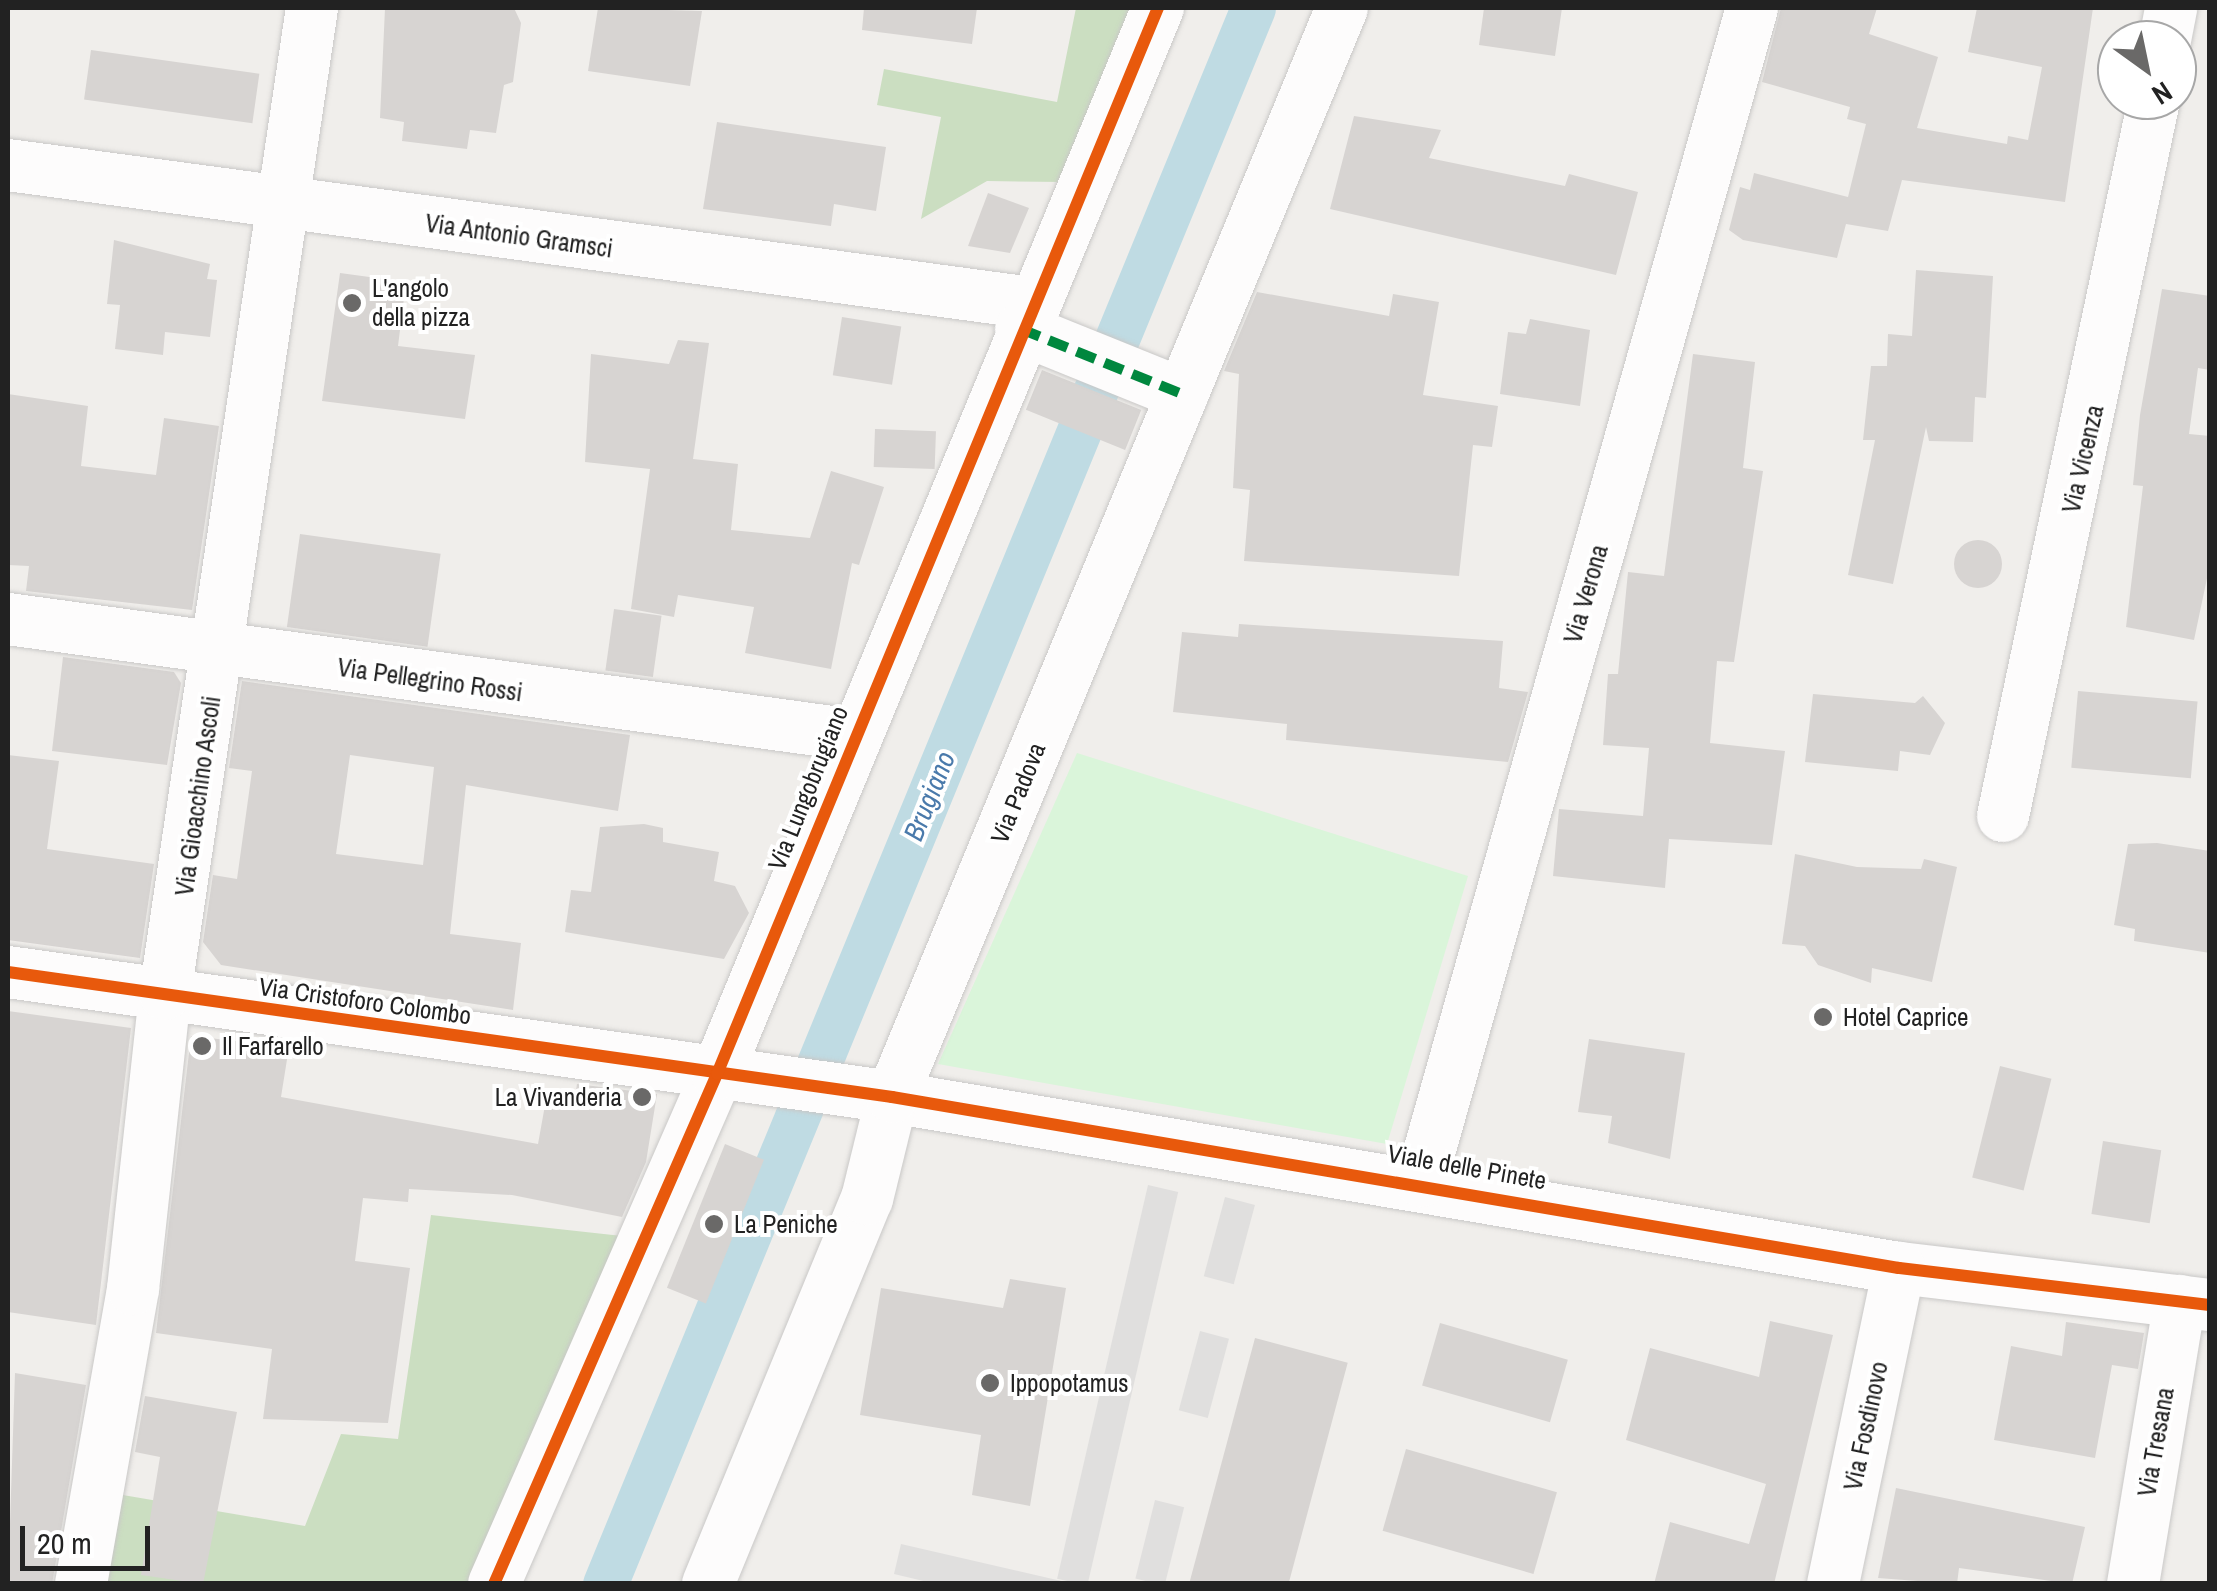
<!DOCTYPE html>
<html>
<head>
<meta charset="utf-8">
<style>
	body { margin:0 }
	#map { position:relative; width:2217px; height:1591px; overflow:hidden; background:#f0eeeb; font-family:"Archivo Narrow",sans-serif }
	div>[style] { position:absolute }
	.forest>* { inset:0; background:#cbdec1 }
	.park>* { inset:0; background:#daf5da }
	.parking>* { inset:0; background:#e0dfde; transform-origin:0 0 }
	.canal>* { height:45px; margin:-22.5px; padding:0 22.5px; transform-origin:22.5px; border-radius:22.5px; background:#bfdbe3 }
	.building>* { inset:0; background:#d7d4d2; transform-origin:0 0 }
	.round { border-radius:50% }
	.roads { filter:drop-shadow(0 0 2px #c9c8c7) drop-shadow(0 0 2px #c9c8c7) }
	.minor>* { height:52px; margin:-26px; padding:0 26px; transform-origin:26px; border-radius:26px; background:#fdfcfc }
	.quiet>* { height:10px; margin-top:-5px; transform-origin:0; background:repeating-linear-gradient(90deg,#00873e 0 20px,transparent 0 30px) }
	.cycleway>* { height:12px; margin:-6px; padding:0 6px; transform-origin:6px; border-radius:6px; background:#e8590c }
	.dots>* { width:28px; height:28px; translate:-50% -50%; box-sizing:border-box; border:5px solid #fff; border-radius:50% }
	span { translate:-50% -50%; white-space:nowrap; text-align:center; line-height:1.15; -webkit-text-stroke:8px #fff; paint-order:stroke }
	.street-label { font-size:25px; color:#222 }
	.poi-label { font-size:25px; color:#222 }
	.left { translate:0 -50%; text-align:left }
	.right { translate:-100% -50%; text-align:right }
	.water-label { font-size:28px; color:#4a7aab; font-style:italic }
	.frame { position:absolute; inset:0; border:10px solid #222; pointer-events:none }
	.north { position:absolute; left:2097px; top:20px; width:100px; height:100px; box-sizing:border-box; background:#fff; border:2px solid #a7a7a7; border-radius:50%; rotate:147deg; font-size:28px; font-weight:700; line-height:40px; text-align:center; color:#222 }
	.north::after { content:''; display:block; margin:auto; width:35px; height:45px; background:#6a6968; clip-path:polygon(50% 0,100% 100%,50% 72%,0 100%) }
	.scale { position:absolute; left:20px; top:1526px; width:130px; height:45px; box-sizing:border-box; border:5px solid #222; border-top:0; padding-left:12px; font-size:30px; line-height:35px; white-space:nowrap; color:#222; -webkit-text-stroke:8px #fff; paint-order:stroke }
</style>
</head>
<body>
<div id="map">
	<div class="forest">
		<div style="clip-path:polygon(1076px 8px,1130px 8px,1064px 182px,987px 181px,921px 219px,941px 117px,877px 105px,884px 69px,1057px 102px)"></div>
		<div style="clip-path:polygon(431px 1215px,622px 1236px,481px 1583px,100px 1584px,117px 1494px,305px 1526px,341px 1434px,398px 1439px)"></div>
	</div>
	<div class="park">
		<div style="clip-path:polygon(1077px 753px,1468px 876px,1387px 1144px,938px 1064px)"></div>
	</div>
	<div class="parking">
		<div style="left:1148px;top:1185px;width:31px;height:404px;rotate:13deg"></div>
		<div style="left:1225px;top:1197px;width:31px;height:82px;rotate:15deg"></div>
		<div style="left:1200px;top:1331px;width:30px;height:82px;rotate:15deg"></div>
		<div style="left:1155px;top:1500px;width:30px;height:81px;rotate:14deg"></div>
		<div style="clip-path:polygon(901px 1544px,1070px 1583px,936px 1584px,894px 1574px)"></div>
	</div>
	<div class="canal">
		<div style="left:605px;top:1584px;width:1704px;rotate:-67.65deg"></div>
	</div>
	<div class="building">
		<div style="clip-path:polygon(385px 8px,514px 8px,521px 23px,513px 82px,504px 85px,496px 133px,470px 130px,467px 149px,402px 141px,404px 122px,380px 118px)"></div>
		<div style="clip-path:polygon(598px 8px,702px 11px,690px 86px,588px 71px)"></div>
		<div style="clip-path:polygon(864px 8px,977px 8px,972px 44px,862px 30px)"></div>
		<div style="clip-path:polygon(1484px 8px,1562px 8px,1555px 56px,1479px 45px)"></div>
		<div style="clip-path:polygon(1781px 8px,1877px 8px,1869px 34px,1938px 57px,1917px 128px,2007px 144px,2008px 136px,2028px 140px,2042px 67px,1968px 52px,1977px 8px,2093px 8px,2065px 202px,1902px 180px,1888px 231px,1846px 224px,1837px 258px,1743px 240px,1729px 230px,1740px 187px,1750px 190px,1754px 173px,1848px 197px,1866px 124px,1847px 119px,1850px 107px,1762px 82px)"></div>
		<div style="left:91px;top:50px;width:170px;height:50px;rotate:8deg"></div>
		<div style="clip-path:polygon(1354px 116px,1441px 130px,1429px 158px,1565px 186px,1569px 174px,1638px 192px,1616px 275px,1330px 209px)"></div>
		<div style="clip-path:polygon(717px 122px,886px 147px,876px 211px,834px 204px,831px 226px,703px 209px)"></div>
		<div style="clip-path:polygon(988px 193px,1029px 208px,1010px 253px,968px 246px)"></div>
		<div style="clip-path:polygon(114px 240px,210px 264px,207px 279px,217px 280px,210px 337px,165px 332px,163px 355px,115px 349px,120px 305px,107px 304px)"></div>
		<div style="clip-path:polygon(1916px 270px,1993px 276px,1986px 398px,1975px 397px,1973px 442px,1929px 441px,1926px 427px,1893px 584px,1848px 575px,1875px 440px,1863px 440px,1871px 366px,1887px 366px,1888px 334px,1912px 336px)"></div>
		<div style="clip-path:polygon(340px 273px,406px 282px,398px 346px,475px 355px,465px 419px,322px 401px)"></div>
		<div style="clip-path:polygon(2162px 289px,2210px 296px,2210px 370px,2198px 368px,2189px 434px,2210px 436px,2210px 564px,2194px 640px,2126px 627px,2143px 486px,2133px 485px,2140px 415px)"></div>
		<div style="clip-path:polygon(1257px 292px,1389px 316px,1393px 294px,1439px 302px,1423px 395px,1498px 406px,1492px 447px,1473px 445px,1459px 576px,1244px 561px,1250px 490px,1233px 488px,1239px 374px,1224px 371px)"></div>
		<div style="left:842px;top:317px;width:60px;height:59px;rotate:9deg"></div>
		<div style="clip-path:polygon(1530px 319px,1590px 330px,1580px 406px,1500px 394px,1508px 332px,1526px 334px)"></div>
		<div style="clip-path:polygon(678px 340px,709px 343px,693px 459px,738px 464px,731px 530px,810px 538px,831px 471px,884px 487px,859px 565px,852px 563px,831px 669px,745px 653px,754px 607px,678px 595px,674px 617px,631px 609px,650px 469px,585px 462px,591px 354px,669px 364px)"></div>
		<div style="clip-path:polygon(1693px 354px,1755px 362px,1743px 468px,1763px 471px,1734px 662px,1717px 661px,1710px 743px,1785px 751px,1772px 845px,1669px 839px,1665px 888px,1553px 876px,1559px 809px,1643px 816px,1649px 748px,1603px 745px,1608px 674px,1618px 674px,1628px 572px,1664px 576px)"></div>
		<div style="left:1042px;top:370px;width:107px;height:43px;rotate:22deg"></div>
		<div style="clip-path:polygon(8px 394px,88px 406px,81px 466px,156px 475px,164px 418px,219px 426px,192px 610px,26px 591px,29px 566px,8px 565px)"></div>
		<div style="left:875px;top:429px;width:61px;height:38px;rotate:2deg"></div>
		<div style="left:300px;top:534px;width:142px;height:94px;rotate:8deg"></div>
		<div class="round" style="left:1954px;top:540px;width:48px;height:48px"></div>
		<div style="left:614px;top:609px;width:48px;height:62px;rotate:8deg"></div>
		<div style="clip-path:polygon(1239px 624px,1503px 641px,1499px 688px,1528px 692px,1508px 762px,1286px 740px,1287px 724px,1173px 712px,1182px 632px,1238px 637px)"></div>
		<div style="clip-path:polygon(63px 657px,174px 672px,181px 683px,167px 765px,52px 751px)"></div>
		<div style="clip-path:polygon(evenodd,242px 681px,630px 735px,618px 811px,466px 785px,450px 934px,521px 943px,513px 1010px,221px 965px,203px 942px,213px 875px,237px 879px,252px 771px,229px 768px,242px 681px,350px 755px,434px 767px,423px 865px,336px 854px,350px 755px)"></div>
		<div style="left:2078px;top:691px;width:120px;height:77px;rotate:5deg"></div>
		<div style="clip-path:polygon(1813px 694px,1915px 703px,1923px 696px,1945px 723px,1930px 755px,1900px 751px,1898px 771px,1805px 762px)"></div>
		<div style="clip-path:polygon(8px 755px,59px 761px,47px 849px,154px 864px,140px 958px,8px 940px)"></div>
		<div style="clip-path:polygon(644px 824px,663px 828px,663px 842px,719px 852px,714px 881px,735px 886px,749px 913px,724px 959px,565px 932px,571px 890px,591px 892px,600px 827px)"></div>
		<div style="clip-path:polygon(2157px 843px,2210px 851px,2210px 953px,2134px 941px,2135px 929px,2114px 925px,2128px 844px)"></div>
		<div style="clip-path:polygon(1795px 854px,1857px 867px,1921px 869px,1924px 859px,1957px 867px,1932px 982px,1872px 968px,1871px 983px,1818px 965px,1805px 946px,1782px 944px)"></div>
		<div style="clip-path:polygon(8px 1011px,131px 1028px,96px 1325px,8px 1312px)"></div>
		<div style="clip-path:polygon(191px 1036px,289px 1047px,281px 1097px,538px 1144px,547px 1094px,575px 1097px,577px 1084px,657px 1094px,646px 1162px,622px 1217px,512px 1195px,409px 1189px,408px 1202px,363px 1198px,355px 1261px,410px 1268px,388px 1423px,263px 1419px,272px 1349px,156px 1333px)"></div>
		<div style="clip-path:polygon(1589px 1039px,1685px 1053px,1670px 1159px,1608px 1143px,1612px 1116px,1578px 1112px)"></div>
		<div style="left:2000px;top:1066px;width:53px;height:115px;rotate:14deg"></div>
		<div style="left:2103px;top:1141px;width:59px;height:74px;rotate:9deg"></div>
		<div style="left:725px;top:1144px;width:42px;height:155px;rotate:22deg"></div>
		<div style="clip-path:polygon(1010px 1279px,1066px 1288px,1030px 1506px,972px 1495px,981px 1435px,860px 1415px,881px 1288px,1003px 1308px)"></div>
		<div style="clip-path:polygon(1770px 1321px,1833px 1335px,1774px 1584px,1654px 1584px,1670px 1522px,1749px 1544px,1766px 1484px,1626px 1440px,1650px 1348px,1759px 1377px)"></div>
		<div style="clip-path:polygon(2066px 1322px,2144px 1333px,2138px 1369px,2112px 1365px,2095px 1458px,1994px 1440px,2011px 1346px,2062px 1356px)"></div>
		<div style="left:1440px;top:1323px;width:133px;height:65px;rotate:16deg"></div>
		<div style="left:1255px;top:1338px;width:96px;height:254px;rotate:15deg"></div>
		<div style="clip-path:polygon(15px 1373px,86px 1385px,52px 1584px,8px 1584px)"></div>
		<div style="clip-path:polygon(145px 1396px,237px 1412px,203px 1584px,141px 1575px,160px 1457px,135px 1452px)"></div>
		<div style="left:1406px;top:1449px;width:157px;height:85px;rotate:16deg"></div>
		<div style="clip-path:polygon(1896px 1488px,2085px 1527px,2072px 1584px,1959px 1568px,1957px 1584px,1878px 1578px)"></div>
	</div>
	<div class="roads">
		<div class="minor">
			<div style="left:2165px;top:40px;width:33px;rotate:-79deg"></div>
			<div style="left:8px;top:165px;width:1032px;rotate:7.68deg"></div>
			<div style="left:1021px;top:329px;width:174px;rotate:22deg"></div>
			<div style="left:8px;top:619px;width:854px;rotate:7.81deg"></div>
			<div style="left:2003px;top:816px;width:732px;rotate:-78.09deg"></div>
			<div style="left:8px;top:972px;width:893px;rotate:8.05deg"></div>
			<div style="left:892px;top:1097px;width:1021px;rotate:9.64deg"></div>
			<div style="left:1899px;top:1268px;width:313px;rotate:6.8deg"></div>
			<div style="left:1421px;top:1181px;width:1219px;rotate:-74.24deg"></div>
			<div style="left:81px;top:1584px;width:300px;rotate:-80deg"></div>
			<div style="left:133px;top:1289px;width:297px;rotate:-83.8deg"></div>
			<div style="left:165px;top:994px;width:997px;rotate:-81.52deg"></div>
			<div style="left:494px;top:1584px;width:557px;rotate:-66.38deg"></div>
			<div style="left:717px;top:1074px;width:1154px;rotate:-67.53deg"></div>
			<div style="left:708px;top:1584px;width:417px;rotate:-67.6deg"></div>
			<div style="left:867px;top:1199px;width:105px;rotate:-76.2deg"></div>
			<div style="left:892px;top:1097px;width:1178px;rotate:-67.55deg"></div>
			<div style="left:1833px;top:1584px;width:323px;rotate:-78.2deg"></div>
			<div style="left:2133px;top:1584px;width:287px;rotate:-80.6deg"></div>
		</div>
	</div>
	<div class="quiet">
		<div style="left:1021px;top:329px;width:174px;rotate:22deg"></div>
	</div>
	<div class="cycleway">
		<div style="left:8px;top:972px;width:893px;rotate:8.05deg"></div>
		<div style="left:892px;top:1097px;width:1021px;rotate:9.64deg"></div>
		<div style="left:1899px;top:1268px;width:313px;rotate:6.8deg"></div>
		<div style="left:494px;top:1584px;width:557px;rotate:-66.38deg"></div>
		<div style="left:717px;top:1074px;width:1154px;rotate:-67.53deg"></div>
	</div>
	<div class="dots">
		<div style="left:352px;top:303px;background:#6a6968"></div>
		<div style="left:1823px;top:1017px;background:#6a6968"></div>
		<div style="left:202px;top:1046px;background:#6a6968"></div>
		<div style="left:642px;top:1097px;background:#6a6968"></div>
		<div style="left:714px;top:1224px;background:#6a6968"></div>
		<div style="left:990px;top:1383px;background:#6a6968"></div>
	</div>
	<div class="street-label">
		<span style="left:519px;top:236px;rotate:8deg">Via Antonio Gramsci</span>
		<span style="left:2083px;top:459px;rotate:-77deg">Via Vicenza</span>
		<span style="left:1586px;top:594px;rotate:-74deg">Via Verona</span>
		<span style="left:430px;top:680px;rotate:8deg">Via Pellegrino Rossi</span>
		<span style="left:808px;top:788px;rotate:-68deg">Via Lungobrugiano</span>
		<span style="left:1018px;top:793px;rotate:-68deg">Via Padova</span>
		<span style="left:198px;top:796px;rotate:-82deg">Via Gioacchino Ascoli</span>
		<span style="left:365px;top:1001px;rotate:8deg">Via Cristoforo Colombo</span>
		<span style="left:1467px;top:1167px;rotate:10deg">Viale delle Pinete</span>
		<span style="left:1866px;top:1426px;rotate:-78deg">Via Fosdinovo</span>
		<span style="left:2156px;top:1442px;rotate:-80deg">Via Tresana</span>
	</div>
	<div class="poi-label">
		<span class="left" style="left:372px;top:303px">L'angolo<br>della pizza</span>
		<span class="left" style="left:1843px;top:1017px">Hotel Caprice</span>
		<span class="left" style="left:222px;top:1046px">Il Farfarello</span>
		<span class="right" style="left:622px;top:1097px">La Vivanderia</span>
		<span class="left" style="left:734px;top:1224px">La Peniche</span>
		<span class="left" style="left:1010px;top:1383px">Ippopotamus</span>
	</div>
	<div class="water-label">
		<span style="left:929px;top:796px;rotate:-68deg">Brugiano</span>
	</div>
	<div class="frame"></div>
	<div class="north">N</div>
	<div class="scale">20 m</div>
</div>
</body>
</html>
